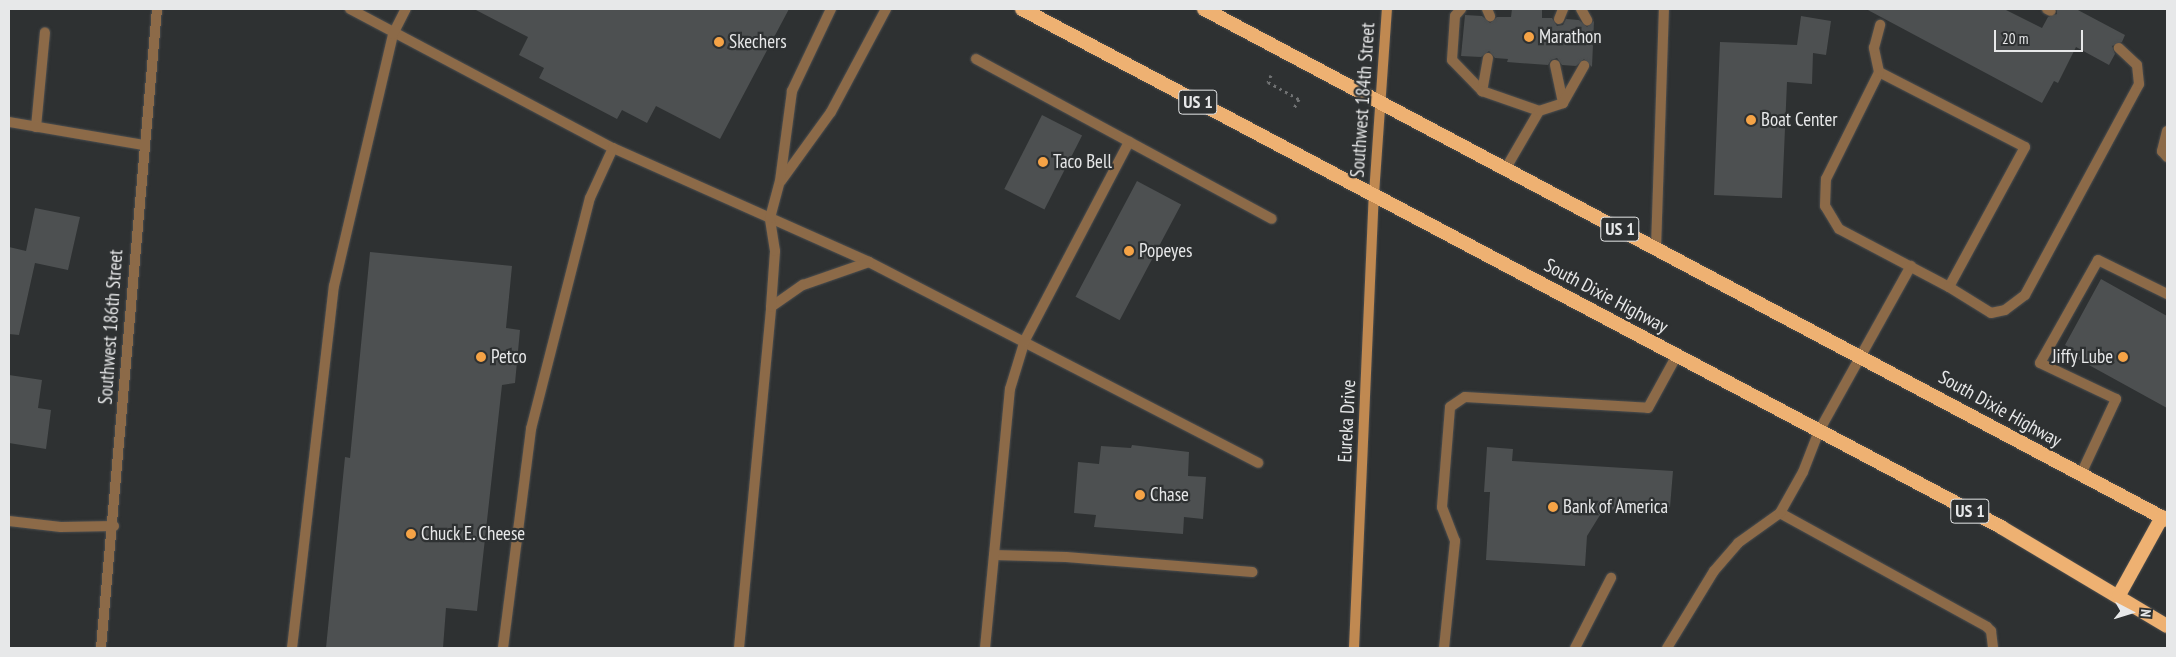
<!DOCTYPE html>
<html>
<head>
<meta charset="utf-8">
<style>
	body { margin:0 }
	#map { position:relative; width:2176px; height:657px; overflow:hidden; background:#2e3132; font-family:"PT Sans Narrow",sans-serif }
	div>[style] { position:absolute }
	.building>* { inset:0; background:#4d5051; transform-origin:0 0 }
	.path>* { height:3px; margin-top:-1.5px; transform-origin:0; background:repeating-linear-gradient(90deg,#707273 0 2.5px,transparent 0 6.5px) }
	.roads { filter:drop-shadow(0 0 1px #4c4e4f) drop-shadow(0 0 1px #4c4e4f) }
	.service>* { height:10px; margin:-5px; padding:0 5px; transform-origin:5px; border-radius:5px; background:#8c6a48 }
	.minor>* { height:10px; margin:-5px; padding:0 5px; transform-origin:5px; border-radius:5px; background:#8c6a48 }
	.tertiary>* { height:10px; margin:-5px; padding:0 5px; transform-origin:5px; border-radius:5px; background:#8c6a48 }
	.secondary>* { height:10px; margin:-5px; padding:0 5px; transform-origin:5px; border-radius:5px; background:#c08951 }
	.trunk>* { height:14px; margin:-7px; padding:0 7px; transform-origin:7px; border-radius:7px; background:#eeb172 }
	.dots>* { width:14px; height:14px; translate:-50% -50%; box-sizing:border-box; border:2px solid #2e3132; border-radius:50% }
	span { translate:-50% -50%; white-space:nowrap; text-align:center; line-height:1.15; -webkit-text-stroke:4.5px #2e3132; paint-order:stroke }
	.shield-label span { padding:1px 4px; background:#2e3132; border:1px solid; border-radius:4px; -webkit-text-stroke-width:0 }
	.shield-label { font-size:18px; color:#e7e8e9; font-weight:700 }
	.poi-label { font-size:19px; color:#e7e8e9 }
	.left { translate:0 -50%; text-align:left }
	.right { translate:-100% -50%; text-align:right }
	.street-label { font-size:19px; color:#e7e8e9 }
	.frame { position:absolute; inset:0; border:10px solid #e7e8e9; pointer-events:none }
	.north { position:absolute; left:2106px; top:587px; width:50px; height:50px; -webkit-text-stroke:4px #2e3132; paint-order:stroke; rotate:95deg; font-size:14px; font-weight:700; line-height:20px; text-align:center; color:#e7e8e9 }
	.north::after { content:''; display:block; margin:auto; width:18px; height:22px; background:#e7e8e9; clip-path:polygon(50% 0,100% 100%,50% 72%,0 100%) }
	.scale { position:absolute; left:1994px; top:30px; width:89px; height:22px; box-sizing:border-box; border:2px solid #e7e8e9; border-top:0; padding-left:6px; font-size:15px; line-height:18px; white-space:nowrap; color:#e7e8e9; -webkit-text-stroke:4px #2e3132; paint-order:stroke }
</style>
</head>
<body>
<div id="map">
	<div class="building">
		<div style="clip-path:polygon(474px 9px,789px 9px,720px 139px,656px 106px,647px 123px,622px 110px,617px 119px,539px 78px,544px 68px,519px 55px,528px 37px)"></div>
		<div style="clip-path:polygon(1512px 9px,1542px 9px,1542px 18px,1552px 18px,1557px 26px,1563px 25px,1566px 19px,1579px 20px,1587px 27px,1594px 21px,1592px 67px,1584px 59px,1576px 66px,1562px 65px,1557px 58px,1551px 60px,1548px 65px,1507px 62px,1508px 59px,1495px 58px,1489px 51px,1481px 57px,1461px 56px,1465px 15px,1482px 16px,1490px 23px,1497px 17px,1511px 17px)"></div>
		<div style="clip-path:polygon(1866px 9px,2004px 9px,2042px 28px,2048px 17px,2057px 14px,2057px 9px,2076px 9px,2125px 35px,2122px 42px,2112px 46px,2115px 54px,2109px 65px,2076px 47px,2058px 83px,2054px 81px,2042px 103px)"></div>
		<div style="clip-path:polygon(1801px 16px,1831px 21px,1826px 55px,1813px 53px,1812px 84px,1787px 82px,1782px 198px,1714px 195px,1720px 42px,1797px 45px)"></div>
		<div style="left:1042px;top:115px;width:45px;height:83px;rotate:27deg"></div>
		<div style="left:1137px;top:181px;width:50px;height:131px;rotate:28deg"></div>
		<div style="clip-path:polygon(35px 208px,80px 217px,68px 270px,35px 263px,19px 335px,9px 334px,9px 247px,26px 251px)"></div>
		<div style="clip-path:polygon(370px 252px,512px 266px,506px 328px,520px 330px,515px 383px,502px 385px,477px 611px,446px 608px,443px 648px,326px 648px,345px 457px,350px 458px)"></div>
		<div style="clip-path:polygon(2101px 279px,2167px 316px,2167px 408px,2078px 359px,2081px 354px,2065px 345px)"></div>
		<div style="clip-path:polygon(9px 375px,42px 380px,38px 408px,51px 410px,46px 449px,9px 443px)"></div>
		<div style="clip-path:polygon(1132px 445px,1189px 452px,1188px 476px,1206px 477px,1203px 519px,1184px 517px,1183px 534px,1094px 527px,1096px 515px,1074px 513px,1078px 462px,1099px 464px,1101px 446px,1131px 448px)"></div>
		<div style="clip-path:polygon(1487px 447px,1513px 449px,1512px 461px,1673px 471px,1670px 507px,1624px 505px,1600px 515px,1587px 536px,1585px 566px,1486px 560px,1490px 492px,1484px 492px)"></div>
	</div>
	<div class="path">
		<div style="left:1271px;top:75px;width:8px;rotate:113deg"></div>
		<div style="left:1268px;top:82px;width:35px;rotate:29deg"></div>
		<div style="left:1299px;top:99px;width:10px;rotate:119deg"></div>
	</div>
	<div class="roads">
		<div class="service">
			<div style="left:350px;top:9px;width:297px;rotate:27.9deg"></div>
			<div style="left:613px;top:148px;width:280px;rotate:24deg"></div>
			<div style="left:869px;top:262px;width:438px;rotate:27.3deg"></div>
			<div style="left:1461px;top:9px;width:9px;rotate:131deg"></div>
			<div style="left:1455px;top:16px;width:44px;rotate:93.9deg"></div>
			<div style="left:1452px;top:60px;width:43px;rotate:45.9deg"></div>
			<div style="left:1487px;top:9px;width:8px;rotate:67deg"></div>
			<div style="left:1581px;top:9px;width:13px;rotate:61deg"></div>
			<div style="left:2047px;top:9px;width:4px;rotate:27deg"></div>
			<div style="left:1559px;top:19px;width:11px;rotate:-68deg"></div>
			<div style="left:1488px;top:58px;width:34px;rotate:100deg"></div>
			<div style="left:1482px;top:91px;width:60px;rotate:19.3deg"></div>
			<div style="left:976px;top:59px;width:336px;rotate:28.4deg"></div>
			<div style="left:1555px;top:65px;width:39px;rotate:78deg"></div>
			<div style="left:1879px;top:72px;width:164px;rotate:27.2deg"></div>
			<div style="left:2025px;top:147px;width:159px;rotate:118.5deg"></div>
			<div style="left:1949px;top:287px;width:124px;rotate:-152.2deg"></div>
			<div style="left:1839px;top:229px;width:27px;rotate:-121deg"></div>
			<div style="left:1825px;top:206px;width:27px;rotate:-88deg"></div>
			<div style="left:1826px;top:179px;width:119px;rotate:-63.6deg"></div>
			<div style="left:1879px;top:72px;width:25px;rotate:-102deg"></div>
			<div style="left:1874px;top:48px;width:24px;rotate:-75deg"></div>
			<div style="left:36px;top:127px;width:95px;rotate:-84.6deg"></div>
			<div style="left:2167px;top:131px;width:21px;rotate:104deg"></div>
			<div style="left:2162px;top:151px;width:8px;rotate:50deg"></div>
			<div style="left:1506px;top:168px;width:66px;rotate:-59.9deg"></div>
			<div style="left:1539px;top:111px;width:25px;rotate:-18deg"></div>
			<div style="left:1563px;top:103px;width:43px;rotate:-60.4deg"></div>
			<div style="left:781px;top:181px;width:85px;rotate:-54.1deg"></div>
			<div style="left:831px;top:112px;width:117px;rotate:-61.9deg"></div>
			<div style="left:1656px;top:248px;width:239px;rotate:-88.1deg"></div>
			<div style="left:1949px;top:287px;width:49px;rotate:31.8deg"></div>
			<div style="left:1991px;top:313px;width:14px;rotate:-12deg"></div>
			<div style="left:2005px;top:310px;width:25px;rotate:-37deg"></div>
			<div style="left:2025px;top:295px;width:240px;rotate:-61.6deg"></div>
			<div style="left:2139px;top:84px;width:19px;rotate:-96deg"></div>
			<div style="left:2137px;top:65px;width:25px;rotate:-137deg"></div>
			<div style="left:771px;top:307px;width:39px;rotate:-35deg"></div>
			<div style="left:803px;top:285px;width:70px;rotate:-19.2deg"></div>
			<div style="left:2081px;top:474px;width:83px;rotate:-65deg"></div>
			<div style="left:2116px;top:399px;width:84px;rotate:-154.7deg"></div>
			<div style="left:2040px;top:363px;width:118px;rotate:-60.6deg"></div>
			<div style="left:2098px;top:260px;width:77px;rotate:26.2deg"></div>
			<div style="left:1780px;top:513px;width:236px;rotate:28.8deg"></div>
			<div style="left:1987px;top:627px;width:6px;rotate:45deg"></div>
			<div style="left:1991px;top:631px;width:17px;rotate:83deg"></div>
			<div style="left:994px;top:555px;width:72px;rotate:1.6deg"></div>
			<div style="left:1066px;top:557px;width:187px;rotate:4.6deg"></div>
			<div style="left:292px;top:648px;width:364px;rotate:-83.4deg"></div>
			<div style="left:334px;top:286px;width:259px;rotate:-76.8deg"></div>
			<div style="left:393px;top:34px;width:28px;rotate:-63deg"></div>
			<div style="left:503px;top:648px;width:221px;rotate:-82.7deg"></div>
			<div style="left:531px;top:429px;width:238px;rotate:-75.7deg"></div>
			<div style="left:590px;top:198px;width:55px;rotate:-65.3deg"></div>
			<div style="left:739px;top:648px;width:342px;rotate:-84.6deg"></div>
			<div style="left:771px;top:307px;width:56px;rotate:-85.9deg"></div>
			<div style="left:775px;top:251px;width:33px;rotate:-99deg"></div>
			<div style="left:770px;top:218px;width:38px;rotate:-75deg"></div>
			<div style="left:780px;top:181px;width:91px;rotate:-82.4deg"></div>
			<div style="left:792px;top:91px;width:91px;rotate:-64.6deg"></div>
			<div style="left:985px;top:648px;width:260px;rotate:-84.5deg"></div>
			<div style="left:1010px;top:389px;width:51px;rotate:-73deg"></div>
			<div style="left:1025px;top:340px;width:224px;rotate:-62.3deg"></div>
			<div style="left:1444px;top:648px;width:108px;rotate:-84.1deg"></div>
			<div style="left:1455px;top:541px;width:36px;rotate:-111deg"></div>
			<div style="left:1442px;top:507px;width:100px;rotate:-85.4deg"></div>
			<div style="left:1450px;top:407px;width:18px;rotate:-34deg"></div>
			<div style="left:1465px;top:397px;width:183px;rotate:3.4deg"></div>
			<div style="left:1648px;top:408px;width:60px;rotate:-61.3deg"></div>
			<div style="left:1575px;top:648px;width:79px;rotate:-62.8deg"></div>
			<div style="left:1667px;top:648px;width:90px;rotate:-58.6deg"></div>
			<div style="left:1714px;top:571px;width:37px;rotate:-49deg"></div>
			<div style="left:1738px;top:543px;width:52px;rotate:-35.5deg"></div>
			<div style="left:1780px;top:513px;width:47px;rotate:-60.7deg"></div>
			<div style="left:1803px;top:472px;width:44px;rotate:-68.7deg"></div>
			<div style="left:1819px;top:431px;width:189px;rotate:-60.9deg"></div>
		</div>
		<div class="minor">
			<div style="left:9px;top:122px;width:136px;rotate:9.7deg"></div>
			<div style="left:9px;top:521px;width:52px;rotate:6.6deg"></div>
			<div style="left:61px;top:527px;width:53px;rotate:-1.1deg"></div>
		</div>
		<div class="tertiary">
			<div style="left:101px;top:648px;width:641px;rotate:-84.99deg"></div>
		</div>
		<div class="secondary">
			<div style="left:1354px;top:648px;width:454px;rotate:-87.5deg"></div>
			<div style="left:1374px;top:194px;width:185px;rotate:-86deg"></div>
		</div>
		<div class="trunk">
			<div style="left:1022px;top:9px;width:1108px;rotate:27.88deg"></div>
			<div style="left:2001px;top:527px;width:193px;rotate:30.8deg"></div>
			<div style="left:1204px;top:9px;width:1090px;rotate:27.95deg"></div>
			<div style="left:2119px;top:595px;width:89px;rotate:-61.1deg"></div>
		</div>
	</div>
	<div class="dots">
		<div style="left:1529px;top:37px;background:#f5a346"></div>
		<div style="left:719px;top:42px;background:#f5a346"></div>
		<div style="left:1751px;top:120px;background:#f5a346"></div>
		<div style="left:1043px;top:162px;background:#f5a346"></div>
		<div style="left:1129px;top:251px;background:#f5a346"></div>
		<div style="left:481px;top:357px;background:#f5a346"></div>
		<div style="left:2123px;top:357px;background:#f5a346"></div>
		<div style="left:1140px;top:495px;background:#f5a346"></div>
		<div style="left:1553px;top:507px;background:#f5a346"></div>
		<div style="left:411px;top:534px;background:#f5a346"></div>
	</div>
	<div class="shield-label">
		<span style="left:1198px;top:102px">US 1</span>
		<span style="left:1620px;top:229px">US 1</span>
		<span style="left:1970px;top:511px">US 1</span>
	</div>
	<div class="poi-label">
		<span class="left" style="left:1539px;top:37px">Marathon</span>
		<span class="left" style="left:729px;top:42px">Skechers</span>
		<span class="left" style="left:1761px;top:120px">Boat Center</span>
		<span class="left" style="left:1053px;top:162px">Taco Bell</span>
		<span class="left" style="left:1139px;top:251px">Popeyes</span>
		<span class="left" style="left:491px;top:357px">Petco</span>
		<span class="right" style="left:2113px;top:357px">Jiffy Lube</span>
		<span class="left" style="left:1150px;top:495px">Chase</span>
		<span class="left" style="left:1563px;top:507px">Bank of America</span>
		<span class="left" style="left:421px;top:534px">Chuck E. Cheese</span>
	</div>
	<div class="street-label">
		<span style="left:1363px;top:100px;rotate:-86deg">Southwest 184th Street</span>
		<span style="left:1606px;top:296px;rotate:28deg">South Dixie Highway</span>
		<span style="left:111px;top:327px;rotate:-86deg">Southwest 186th Street</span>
		<span style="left:2000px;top:409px;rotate:29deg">South Dixie Highway</span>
		<span style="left:1347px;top:421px;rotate:-87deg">Eureka Drive</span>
	</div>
	<div class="frame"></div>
	<div class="north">N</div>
	<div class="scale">20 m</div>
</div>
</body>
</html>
